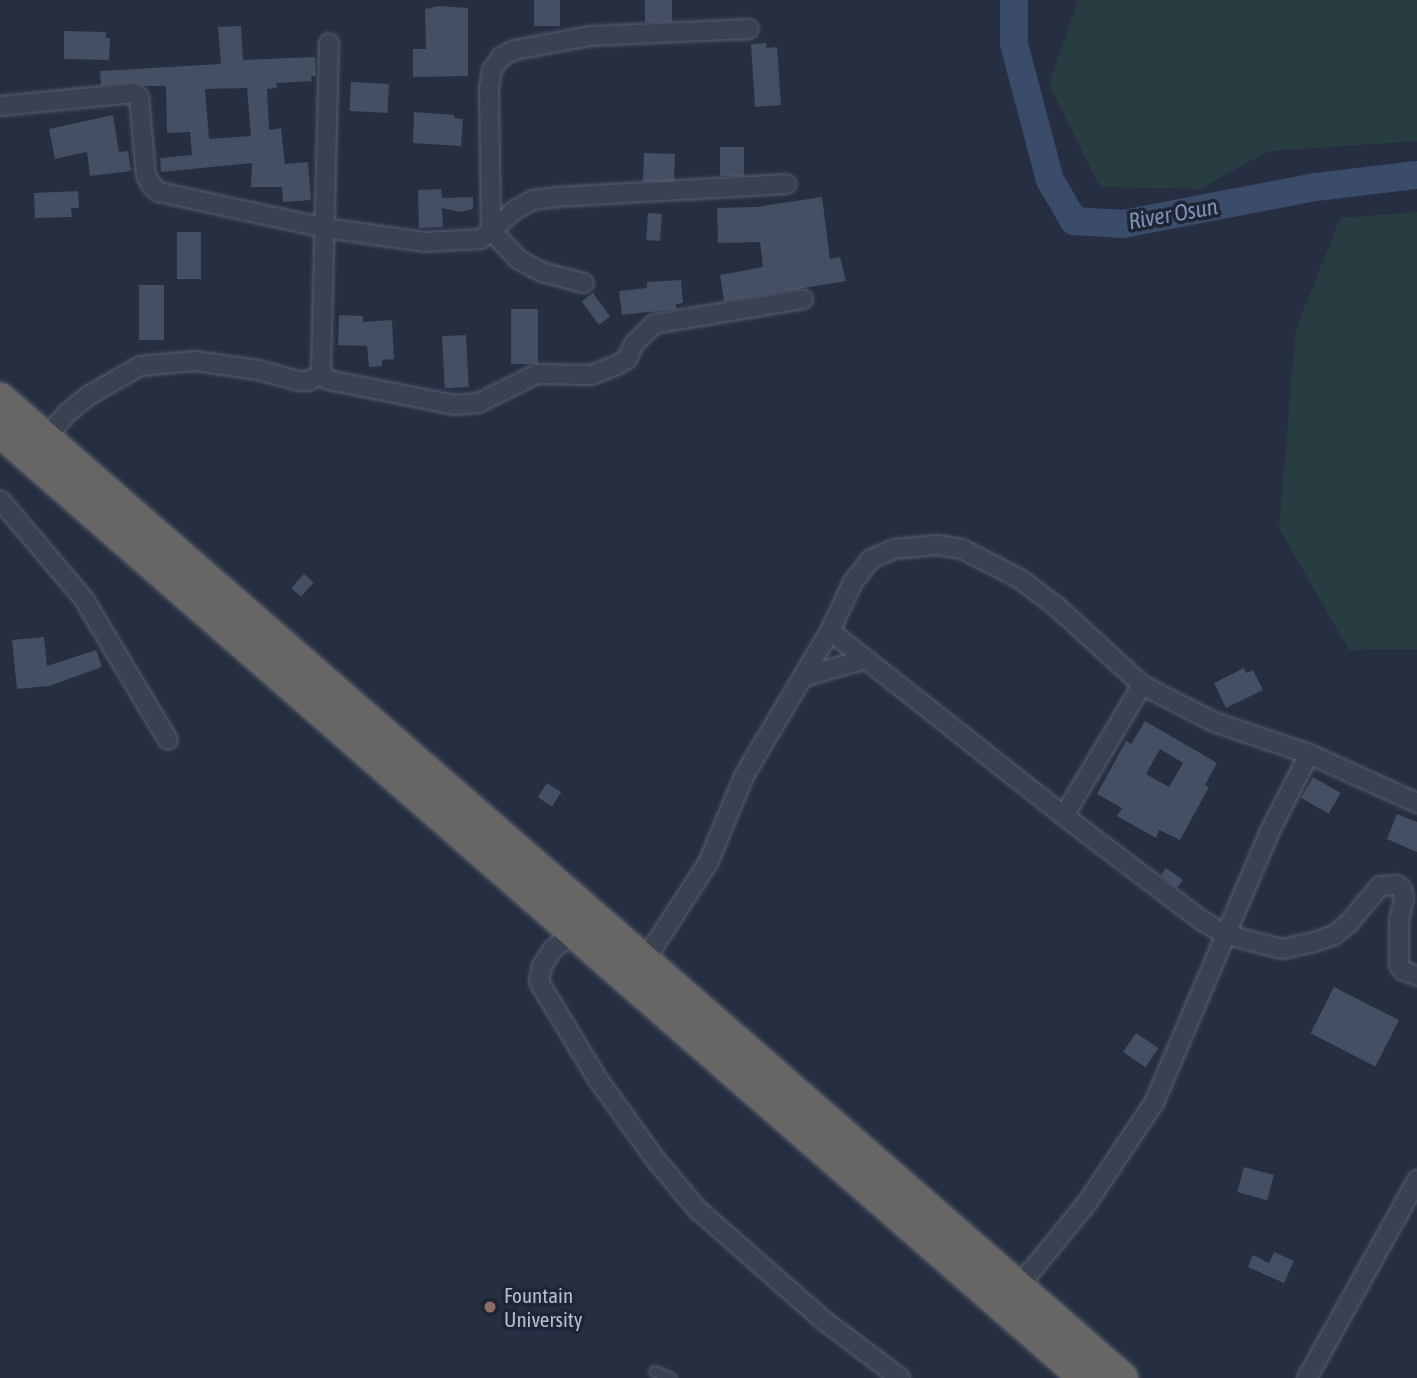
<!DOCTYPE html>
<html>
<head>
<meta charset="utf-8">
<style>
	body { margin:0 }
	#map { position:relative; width:1417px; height:1378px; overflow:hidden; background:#252f41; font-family:"Asap Condensed",sans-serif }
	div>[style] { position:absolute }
	.green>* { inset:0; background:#283d42 }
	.river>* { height:28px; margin:-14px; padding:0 14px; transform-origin:14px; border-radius:14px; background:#3b4b6a }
	.building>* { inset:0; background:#444f63; transform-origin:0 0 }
	.roads { filter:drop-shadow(0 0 2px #585f6e) drop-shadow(0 0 2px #585f6e) }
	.service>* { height:9px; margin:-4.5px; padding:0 4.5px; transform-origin:4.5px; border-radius:4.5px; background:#3a4150 }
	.minor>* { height:18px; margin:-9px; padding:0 9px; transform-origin:9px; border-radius:9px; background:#3a4150 }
	.trunk>* { height:30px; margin:-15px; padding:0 15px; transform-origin:15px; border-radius:15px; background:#676664 }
	.dots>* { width:19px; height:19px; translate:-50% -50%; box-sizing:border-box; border:4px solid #1e2636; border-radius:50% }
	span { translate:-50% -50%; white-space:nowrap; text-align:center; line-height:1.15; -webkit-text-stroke:7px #1e2636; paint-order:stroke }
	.poi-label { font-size:21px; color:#b6bdcb }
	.left { translate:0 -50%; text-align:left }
	.water-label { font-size:23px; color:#7e90b2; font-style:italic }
</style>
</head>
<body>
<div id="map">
	<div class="green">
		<div style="clip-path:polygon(1078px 0,1417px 0,1417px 141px,1269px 151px,1200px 189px,1100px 187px,1049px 84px)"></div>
		<div style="clip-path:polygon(1417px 212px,1417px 649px,1349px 650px,1279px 528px,1296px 328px,1340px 218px)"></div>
	</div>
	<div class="river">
		<div style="left:1014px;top:0;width:44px;rotate:90deg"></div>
		<div style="left:1014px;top:44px;width:141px;rotate:75.2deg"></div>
		<div style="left:1050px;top:180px;width:48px;rotate:59.7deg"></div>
		<div style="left:1074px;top:221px;width:49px;rotate:3.5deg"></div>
		<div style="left:1123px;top:224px;width:197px;rotate:-10.9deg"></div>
		<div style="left:1316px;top:187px;width:102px;rotate:-6.8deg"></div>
	</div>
	<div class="building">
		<div style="left:534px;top:0;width:26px;height:26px"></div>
		<div style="left:645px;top:0;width:27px;height:22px"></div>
		<div style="clip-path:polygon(439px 6px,468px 8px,468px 76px,413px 77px,413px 49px,426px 49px,425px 9px)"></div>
		<div style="clip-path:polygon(evenodd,241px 26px,243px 60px,315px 57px,316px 76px,311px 76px,312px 81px,276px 83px,277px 88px,267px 89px,269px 130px,281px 128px,285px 164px,308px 162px,311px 200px,283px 202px,282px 187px,251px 187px,252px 163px,161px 172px,160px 158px,192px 155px,190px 132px,167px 133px,166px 86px,144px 86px,133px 82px,101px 85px,100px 71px,221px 64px,218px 27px,241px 26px,247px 88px,251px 136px,209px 139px,205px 89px,247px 88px)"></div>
		<div style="clip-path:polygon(64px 31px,106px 32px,106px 38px,110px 38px,109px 60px,64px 59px)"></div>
		<div style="clip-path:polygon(766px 43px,766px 48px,777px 47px,781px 105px,755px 107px,751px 44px)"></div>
		<div style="left:351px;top:82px;width:38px;height:29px;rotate:3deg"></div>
		<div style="clip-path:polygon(414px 112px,454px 115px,454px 118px,463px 119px,461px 146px,413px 143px)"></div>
		<div style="clip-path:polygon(113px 115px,119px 152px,128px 151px,131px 171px,90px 176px,87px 152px,55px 159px,49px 129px)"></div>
		<div style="left:720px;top:147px;width:24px;height:29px"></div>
		<div style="left:644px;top:153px;width:31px;height:28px;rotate:2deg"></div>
		<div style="clip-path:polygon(441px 189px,442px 198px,473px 197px,473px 209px,459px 212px,442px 208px,443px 227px,419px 228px,418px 190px)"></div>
		<div style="clip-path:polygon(78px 191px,79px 208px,71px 208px,72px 217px,35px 218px,34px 193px)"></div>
		<div style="clip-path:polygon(822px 197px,830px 259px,840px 257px,846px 281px,724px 301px,720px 275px,763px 267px,760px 242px,718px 243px,717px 208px,756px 207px)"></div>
		<div style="left:648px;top:213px;width:14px;height:27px;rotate:4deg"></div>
		<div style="left:177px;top:232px;width:24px;height:47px"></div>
		<div style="clip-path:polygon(681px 280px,683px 303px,676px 304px,676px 309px,622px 315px,619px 291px,647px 288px,647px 282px)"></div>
		<div style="left:139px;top:285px;width:25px;height:55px"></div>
		<div style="left:593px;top:293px;width:29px;height:14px;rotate:54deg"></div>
		<div style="left:511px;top:309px;width:27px;height:55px"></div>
		<div style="clip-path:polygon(339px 315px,363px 316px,363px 322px,392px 320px,394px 359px,382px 360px,382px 366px,369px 367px,367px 346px,338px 345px)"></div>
		<div style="left:466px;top:335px;width:52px;height:24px;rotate:87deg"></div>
		<div style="left:304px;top:574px;width:13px;height:19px;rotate:42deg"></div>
		<div style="clip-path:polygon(44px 637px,47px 666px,96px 650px,102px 667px,49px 686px,17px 689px,12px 640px)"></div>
		<div style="clip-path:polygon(1244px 668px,1246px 673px,1253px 670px,1263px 690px,1226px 708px,1214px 683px)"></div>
		<div style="clip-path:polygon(evenodd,1145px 721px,1217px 763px,1205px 785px,1209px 787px,1180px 840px,1159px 830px,1156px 838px,1117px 816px,1122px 808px,1097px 794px,1126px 741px,1131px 744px,1145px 721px,1160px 749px,1183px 763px,1169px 787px,1146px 774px,1160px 749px)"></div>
		<div style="left:1313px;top:777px;width:32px;height:24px;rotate:30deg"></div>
		<div style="left:547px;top:783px;width:17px;height:17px;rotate:33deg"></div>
		<div style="clip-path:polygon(1397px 814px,1417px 822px,1417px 852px,1387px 839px)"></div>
		<div style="clip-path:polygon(1166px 868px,1183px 880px,1177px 888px,1161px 875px)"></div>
		<div style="left:1334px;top:987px;width:73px;height:52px;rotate:27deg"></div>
		<div style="left:1136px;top:1033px;width:27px;height:23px;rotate:34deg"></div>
		<div style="left:1244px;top:1167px;width:31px;height:26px;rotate:15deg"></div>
		<div style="clip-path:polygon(1274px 1252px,1294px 1261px,1284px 1283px,1248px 1267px,1253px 1255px,1269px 1263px)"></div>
	</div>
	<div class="roads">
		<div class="service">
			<div style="left:654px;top:1371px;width:18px;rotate:22deg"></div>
		</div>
		<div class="minor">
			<div style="left:329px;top:43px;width:321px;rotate:91.4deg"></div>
			<div style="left:321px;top:364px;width:10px;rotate:84deg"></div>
			<div style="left:322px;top:374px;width:8px;rotate:45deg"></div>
			<div style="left:328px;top:380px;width:129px;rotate:11.1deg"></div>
			<div style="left:455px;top:405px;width:23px;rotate:-5deg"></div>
			<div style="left:478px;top:403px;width:66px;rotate:-26.2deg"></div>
			<div style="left:537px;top:374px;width:54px;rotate:1.1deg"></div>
			<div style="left:591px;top:375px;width:26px;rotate:-21deg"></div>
			<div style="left:615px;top:366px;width:14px;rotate:-30deg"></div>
			<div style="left:627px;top:359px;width:17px;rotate:-65deg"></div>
			<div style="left:634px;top:344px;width:28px;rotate:-45deg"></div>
			<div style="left:654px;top:324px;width:151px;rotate:-9.5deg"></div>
			<div style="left:0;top:106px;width:135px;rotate:-5.5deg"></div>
			<div style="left:134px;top:93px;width:6px;rotate:39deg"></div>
			<div style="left:139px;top:97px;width:78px;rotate:84.9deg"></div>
			<div style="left:146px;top:175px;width:11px;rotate:63deg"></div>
			<div style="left:151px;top:185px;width:11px;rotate:41deg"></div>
			<div style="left:159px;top:192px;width:170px;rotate:12.2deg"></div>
			<div style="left:325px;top:228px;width:100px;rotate:8deg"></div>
			<div style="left:424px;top:242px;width:57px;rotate:-3deg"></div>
			<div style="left:481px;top:239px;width:45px;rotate:-40.5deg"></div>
			<div style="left:515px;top:210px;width:21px;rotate:-29deg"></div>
			<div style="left:533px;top:200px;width:23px;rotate:-7deg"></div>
			<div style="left:556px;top:197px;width:231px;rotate:-3.2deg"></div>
			<div style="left:584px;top:283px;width:43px;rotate:-165.3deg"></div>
			<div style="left:542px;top:272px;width:27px;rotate:-152deg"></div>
			<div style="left:518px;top:259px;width:40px;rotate:-133deg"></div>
			<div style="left:491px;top:230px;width:142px;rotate:-90.8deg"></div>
			<div style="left:489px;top:88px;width:18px;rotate:-81deg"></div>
			<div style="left:492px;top:70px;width:16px;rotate:-55deg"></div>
			<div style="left:501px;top:57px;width:15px;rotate:-28deg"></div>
			<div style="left:514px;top:50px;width:77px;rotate:-10.4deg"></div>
			<div style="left:590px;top:36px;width:159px;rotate:-2.5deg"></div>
			<div style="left:46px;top:438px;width:31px;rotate:-50deg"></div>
			<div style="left:66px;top:414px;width:28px;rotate:-39deg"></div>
			<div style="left:88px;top:396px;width:60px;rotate:-30deg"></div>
			<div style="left:140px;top:366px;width:55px;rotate:-5.2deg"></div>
			<div style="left:195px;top:361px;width:64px;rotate:8.1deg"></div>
			<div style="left:258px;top:370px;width:42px;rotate:15deg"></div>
			<div style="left:299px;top:381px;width:9px"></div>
			<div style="left:308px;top:381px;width:16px;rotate:-27deg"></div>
			<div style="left:0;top:500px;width:130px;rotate:49.7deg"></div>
			<div style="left:84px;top:599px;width:164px;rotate:59.2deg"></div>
			<div style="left:830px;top:631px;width:298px;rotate:38.3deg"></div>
			<div style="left:1064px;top:816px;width:172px;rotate:37.2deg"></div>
			<div style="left:1201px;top:920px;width:27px;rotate:31deg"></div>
			<div style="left:1224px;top:934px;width:60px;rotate:14.5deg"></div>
			<div style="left:1282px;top:949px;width:30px;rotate:-12deg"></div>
			<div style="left:1311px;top:943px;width:24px;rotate:-19deg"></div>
			<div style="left:1334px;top:935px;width:18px;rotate:-38deg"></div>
			<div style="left:1348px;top:924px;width:50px;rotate:-49.9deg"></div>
			<div style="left:1380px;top:886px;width:17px;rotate:-3deg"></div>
			<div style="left:1397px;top:885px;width:6px;rotate:39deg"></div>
			<div style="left:1402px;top:889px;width:10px;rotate:79deg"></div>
			<div style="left:1404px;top:899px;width:22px;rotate:103deg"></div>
			<div style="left:1399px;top:920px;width:45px;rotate:90deg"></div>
			<div style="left:1399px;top:965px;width:6px;rotate:59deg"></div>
			<div style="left:1402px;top:970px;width:16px;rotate:22deg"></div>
			<div style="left:803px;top:677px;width:66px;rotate:-15.9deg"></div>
			<div style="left:1064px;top:816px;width:152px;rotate:-59.2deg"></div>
			<div style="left:573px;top:933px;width:27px;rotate:141deg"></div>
			<div style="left:552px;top:950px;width:19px;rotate:122deg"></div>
			<div style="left:542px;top:966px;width:16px;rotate:101deg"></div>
			<div style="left:539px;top:982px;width:116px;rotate:58.8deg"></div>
			<div style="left:599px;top:1081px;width:97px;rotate:54.2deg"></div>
			<div style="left:656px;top:1160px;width:64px;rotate:50.1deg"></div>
			<div style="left:697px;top:1209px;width:167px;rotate:41.3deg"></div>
			<div style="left:822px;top:1319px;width:98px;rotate:37.1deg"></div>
			<div style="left:645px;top:960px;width:116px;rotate:-57deg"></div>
			<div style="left:708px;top:863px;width:94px;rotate:-67.5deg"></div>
			<div style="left:744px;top:776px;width:169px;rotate:-59.3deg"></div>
			<div style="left:830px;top:631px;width:54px;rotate:-64.9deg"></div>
			<div style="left:853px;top:582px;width:29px;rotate:-52deg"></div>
			<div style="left:871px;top:559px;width:25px;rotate:-23deg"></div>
			<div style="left:894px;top:549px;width:43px;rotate:-5.3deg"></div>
			<div style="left:937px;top:545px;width:25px;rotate:9deg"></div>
			<div style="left:962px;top:549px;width:65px;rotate:27.3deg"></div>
			<div style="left:1020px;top:579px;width:46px;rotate:37.1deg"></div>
			<div style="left:1057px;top:607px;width:115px;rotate:42.5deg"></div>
			<div style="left:1142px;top:685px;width:81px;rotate:27.2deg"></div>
			<div style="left:1214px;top:722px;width:100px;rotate:18.6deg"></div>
			<div style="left:1309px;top:754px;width:119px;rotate:24.4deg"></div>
			<div style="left:1019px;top:1286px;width:107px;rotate:-50.7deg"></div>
			<div style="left:1087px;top:1203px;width:120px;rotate:-56.2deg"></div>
			<div style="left:1154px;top:1103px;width:293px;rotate:-66.9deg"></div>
			<div style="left:1269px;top:833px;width:89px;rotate:-63.1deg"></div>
			<div style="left:1307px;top:1378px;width:227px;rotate:-60.9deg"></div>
		</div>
		<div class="trunk">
			<div style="left:0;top:398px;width:1490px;rotate:41.11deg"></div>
			<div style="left:0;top:432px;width:1439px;rotate:41.11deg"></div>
		</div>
	</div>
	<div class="dots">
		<div style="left:490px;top:1307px;background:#8d6e63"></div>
	</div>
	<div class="poi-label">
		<span class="left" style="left:504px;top:1307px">Fountain<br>University</span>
	</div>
	<div class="water-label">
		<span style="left:1173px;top:214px;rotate:-10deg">River Osun</span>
	</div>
</div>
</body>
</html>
